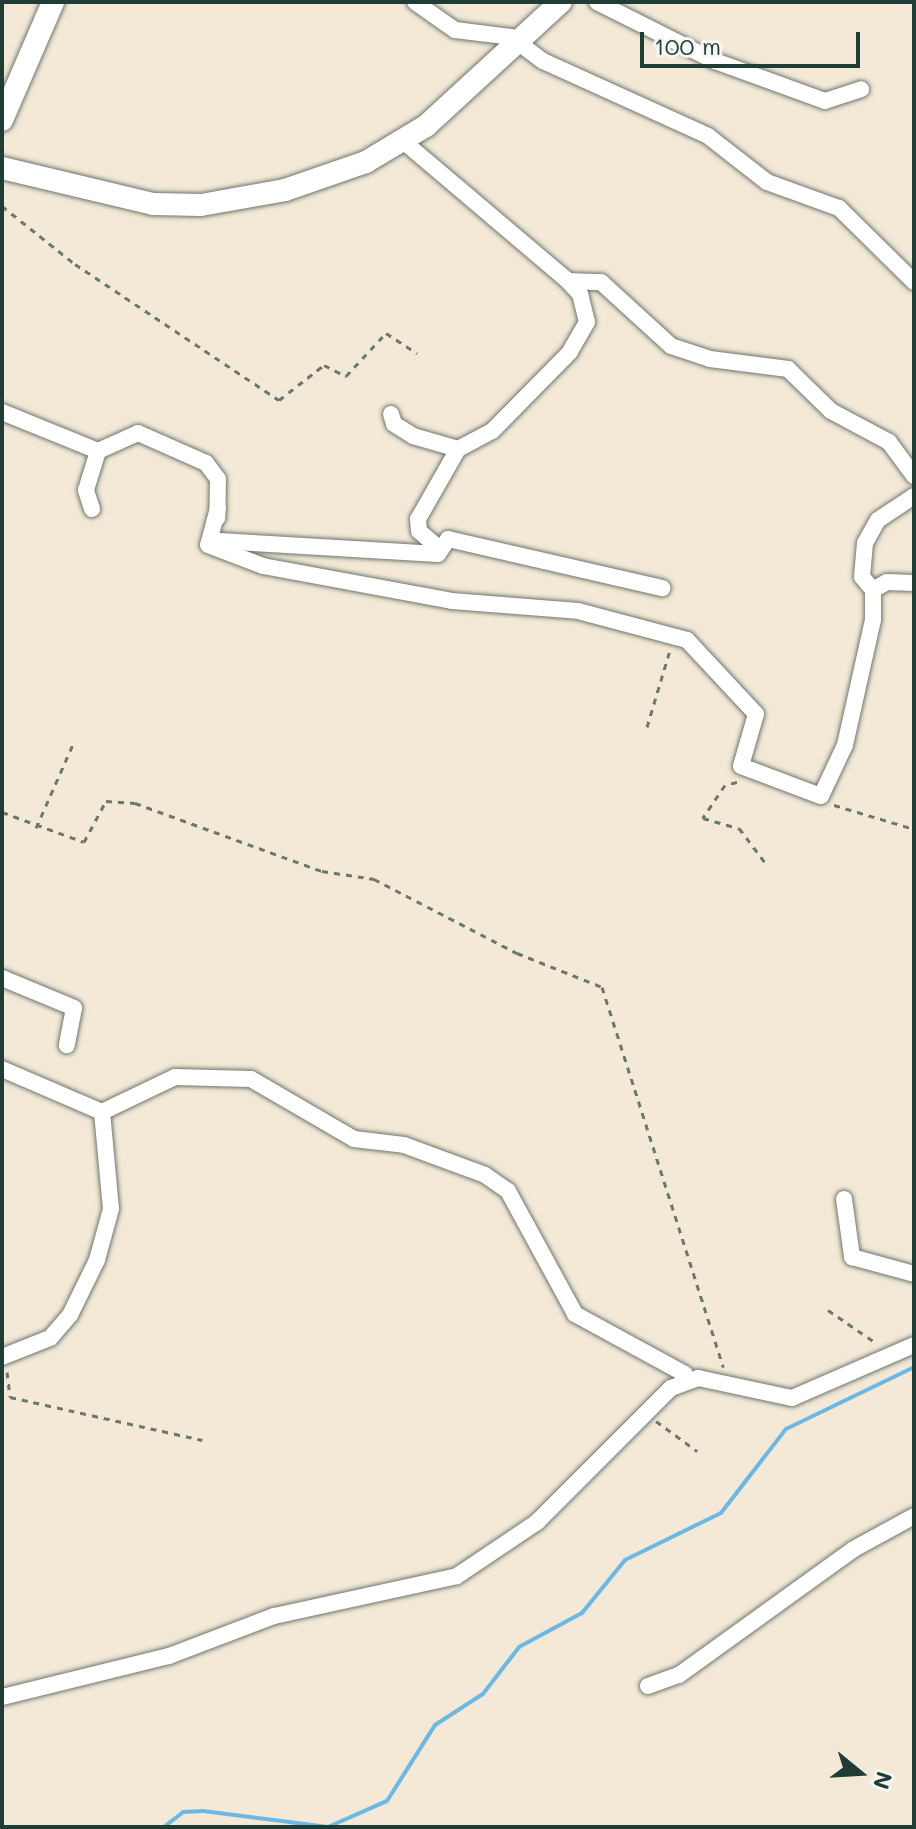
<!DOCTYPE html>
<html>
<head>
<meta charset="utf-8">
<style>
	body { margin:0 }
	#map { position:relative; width:916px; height:1829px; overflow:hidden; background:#f4e8d7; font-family:Mali,sans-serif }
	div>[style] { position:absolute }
	.stream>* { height:4px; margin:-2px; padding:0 2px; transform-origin:2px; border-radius:2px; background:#6cb8e5 }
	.path>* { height:3px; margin-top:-1.5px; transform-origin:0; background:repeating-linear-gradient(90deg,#6a796d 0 6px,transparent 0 12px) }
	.roads { filter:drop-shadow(0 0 2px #6a796d) drop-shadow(0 0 2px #6a796d) }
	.street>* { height:16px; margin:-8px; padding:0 8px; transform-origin:8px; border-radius:8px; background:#fff }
	.secondary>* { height:22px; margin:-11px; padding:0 11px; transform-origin:11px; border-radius:11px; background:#fff }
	span { translate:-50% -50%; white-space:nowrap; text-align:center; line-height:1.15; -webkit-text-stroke:6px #f6f6f2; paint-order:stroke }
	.frame { position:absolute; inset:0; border:4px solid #1f3d34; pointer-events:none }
	.north { position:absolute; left:820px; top:1733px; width:80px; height:80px; -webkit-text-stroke:6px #f6f6f2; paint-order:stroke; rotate:108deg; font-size:22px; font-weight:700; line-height:32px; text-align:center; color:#1f3d34 }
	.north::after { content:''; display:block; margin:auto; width:28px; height:36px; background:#1f3d34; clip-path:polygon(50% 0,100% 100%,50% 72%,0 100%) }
	.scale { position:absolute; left:640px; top:32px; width:220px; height:36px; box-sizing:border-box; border:4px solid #1f3d34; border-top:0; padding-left:10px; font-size:24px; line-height:28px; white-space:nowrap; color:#1f3d34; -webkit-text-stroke:6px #f6f6f2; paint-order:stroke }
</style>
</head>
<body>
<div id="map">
	<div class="stream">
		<div style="left:164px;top:1827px;width:24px;rotate:-38deg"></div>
		<div style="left:183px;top:1812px;width:20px;rotate:-3deg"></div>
		<div style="left:203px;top:1811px;width:126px;rotate:7.3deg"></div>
		<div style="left:328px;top:1827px;width:64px;rotate:-23.8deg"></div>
		<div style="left:387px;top:1801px;width:90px;rotate:-57.7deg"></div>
		<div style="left:435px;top:1725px;width:57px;rotate:-32.9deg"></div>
		<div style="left:483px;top:1694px;width:59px;rotate:-52.5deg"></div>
		<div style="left:519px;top:1647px;width:72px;rotate:-28.4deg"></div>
		<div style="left:582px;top:1613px;width:68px;rotate:-50.9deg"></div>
		<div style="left:625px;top:1560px;width:107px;rotate:-26.1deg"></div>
		<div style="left:721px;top:1513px;width:106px;rotate:-52.3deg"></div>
		<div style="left:786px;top:1429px;width:142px;rotate:-25.8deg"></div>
	</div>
	<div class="path">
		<div style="left:2px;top:206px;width:93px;rotate:38.5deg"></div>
		<div style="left:75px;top:264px;width:245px;rotate:33.7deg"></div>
		<div style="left:279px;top:400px;width:57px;rotate:-37.9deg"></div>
		<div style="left:324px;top:365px;width:25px;rotate:27deg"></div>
		<div style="left:346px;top:376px;width:59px;rotate:-47.1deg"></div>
		<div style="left:386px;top:333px;width:37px;rotate:33deg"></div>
		<div style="left:647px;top:727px;width:80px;rotate:-73.4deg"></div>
		<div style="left:737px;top:782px;width:12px;rotate:166deg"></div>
		<div style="left:725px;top:785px;width:40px;rotate:124deg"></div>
		<div style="left:703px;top:818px;width:37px;rotate:16deg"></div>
		<div style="left:739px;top:828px;width:46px;rotate:52.9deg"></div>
		<div style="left:834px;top:805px;width:84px;rotate:16.7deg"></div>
		<div style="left:2px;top:812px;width:87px;rotate:20.1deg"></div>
		<div style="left:84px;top:842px;width:47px;rotate:-61.8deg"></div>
		<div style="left:106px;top:801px;width:29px;rotate:4deg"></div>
		<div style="left:135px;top:803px;width:199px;rotate:20deg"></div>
		<div style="left:322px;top:871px;width:53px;rotate:8.7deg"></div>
		<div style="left:374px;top:879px;width:161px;rotate:27.4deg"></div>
		<div style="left:517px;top:953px;width:92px;rotate:21.8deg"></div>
		<div style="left:602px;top:987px;width:399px;rotate:72.3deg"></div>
		<div style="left:36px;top:828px;width:92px;rotate:-66.2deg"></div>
		<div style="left:828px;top:1310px;width:58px;rotate:34.5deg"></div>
		<div style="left:7px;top:1372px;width:25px;rotate:83deg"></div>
		<div style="left:10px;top:1397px;width:197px;rotate:12.6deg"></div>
		<div style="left:656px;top:1421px;width:51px;rotate:36.2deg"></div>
	</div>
	<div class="roads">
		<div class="street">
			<div style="left:415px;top:2px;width:49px;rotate:35deg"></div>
			<div style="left:455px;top:30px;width:56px;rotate:7.1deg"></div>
			<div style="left:511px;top:37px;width:40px;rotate:37deg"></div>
			<div style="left:543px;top:61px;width:181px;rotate:24.4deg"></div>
			<div style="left:708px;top:136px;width:75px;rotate:37.9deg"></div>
			<div style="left:767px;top:182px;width:77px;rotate:19.9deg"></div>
			<div style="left:839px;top:208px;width:105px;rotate:44.6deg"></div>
			<div style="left:597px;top:2px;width:132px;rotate:26.6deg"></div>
			<div style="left:715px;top:61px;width:117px;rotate:20deg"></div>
			<div style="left:825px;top:101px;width:38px;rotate:-18deg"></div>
			<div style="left:403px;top:141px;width:214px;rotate:40.3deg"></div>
			<div style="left:566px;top:279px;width:21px;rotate:47deg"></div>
			<div style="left:580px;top:294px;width:29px;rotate:76deg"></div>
			<div style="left:587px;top:322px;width:34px;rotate:120deg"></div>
			<div style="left:570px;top:352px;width:111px;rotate:134.6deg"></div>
			<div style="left:492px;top:431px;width:38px;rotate:152deg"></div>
			<div style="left:458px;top:449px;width:81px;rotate:119.7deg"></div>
			<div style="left:418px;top:519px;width:12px;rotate:85deg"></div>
			<div style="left:419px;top:531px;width:28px;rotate:41deg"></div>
			<div style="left:568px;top:281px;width:33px;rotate:2deg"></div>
			<div style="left:601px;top:282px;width:95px;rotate:42.4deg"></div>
			<div style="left:671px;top:346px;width:41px;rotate:18.4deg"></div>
			<div style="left:710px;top:359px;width:79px;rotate:7.3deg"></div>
			<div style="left:788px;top:369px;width:60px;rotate:44.3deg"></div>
			<div style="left:831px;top:411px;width:66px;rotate:28.1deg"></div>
			<div style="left:889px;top:442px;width:42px;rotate:53.7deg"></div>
			<div style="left:2px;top:412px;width:104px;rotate:22.1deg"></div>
			<div style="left:98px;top:451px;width:44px;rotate:-24.2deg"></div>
			<div style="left:138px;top:433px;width:74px;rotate:23.8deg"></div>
			<div style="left:206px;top:463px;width:20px;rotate:53deg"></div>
			<div style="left:218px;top:479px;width:39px;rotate:91deg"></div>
			<div style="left:391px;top:414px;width:10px;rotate:73deg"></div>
			<div style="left:394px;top:424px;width:22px;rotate:32deg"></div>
			<div style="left:413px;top:436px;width:47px;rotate:16.1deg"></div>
			<div style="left:218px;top:508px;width:38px;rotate:105deg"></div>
			<div style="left:208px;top:545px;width:59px;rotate:20.9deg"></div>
			<div style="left:263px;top:566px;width:192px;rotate:10.5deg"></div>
			<div style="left:452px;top:601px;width:126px;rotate:4.5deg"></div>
			<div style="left:578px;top:611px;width:113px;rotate:14.9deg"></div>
			<div style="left:687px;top:640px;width:101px;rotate:47deg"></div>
			<div style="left:756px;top:714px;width:54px;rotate:106.1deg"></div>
			<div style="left:741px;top:766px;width:85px;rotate:20.6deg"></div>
			<div style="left:821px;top:796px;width:56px;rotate:-64.8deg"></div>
			<div style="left:845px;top:745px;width:128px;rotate:-77.4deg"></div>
			<div style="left:873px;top:620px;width:30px;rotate:-90deg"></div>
			<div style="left:873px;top:590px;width:17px;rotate:-130deg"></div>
			<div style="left:862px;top:577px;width:34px;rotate:-85deg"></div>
			<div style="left:865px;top:543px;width:26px;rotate:-61deg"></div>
			<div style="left:878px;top:520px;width:43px;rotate:-33.7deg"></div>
			<div style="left:92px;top:509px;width:20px;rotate:-108deg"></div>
			<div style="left:86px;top:490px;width:41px;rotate:-72.9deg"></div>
			<div style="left:219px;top:541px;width:219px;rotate:3.4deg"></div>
			<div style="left:438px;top:554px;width:18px;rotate:-56deg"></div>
			<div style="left:448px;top:539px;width:220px;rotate:12.9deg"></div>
			<div style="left:873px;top:590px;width:16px;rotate:-30deg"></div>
			<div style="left:887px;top:582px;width:27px;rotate:2deg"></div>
			<div style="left:2px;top:978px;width:78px;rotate:22.6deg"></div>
			<div style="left:74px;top:1008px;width:38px;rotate:101deg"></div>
			<div style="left:2px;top:1069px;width:109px;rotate:23.3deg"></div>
			<div style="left:102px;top:1112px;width:97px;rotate:84.7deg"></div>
			<div style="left:111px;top:1209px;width:53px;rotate:105.4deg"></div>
			<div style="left:97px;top:1260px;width:61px;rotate:116.1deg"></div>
			<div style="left:70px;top:1315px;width:30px;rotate:131deg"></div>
			<div style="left:50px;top:1338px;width:52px;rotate:158.4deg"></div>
			<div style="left:102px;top:1112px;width:81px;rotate:-25.6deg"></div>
			<div style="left:175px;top:1077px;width:76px;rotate:1.5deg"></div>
			<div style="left:251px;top:1079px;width:119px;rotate:30.2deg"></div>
			<div style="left:354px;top:1139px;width:50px;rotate:6.8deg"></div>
			<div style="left:404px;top:1145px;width:86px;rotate:20.3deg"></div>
			<div style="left:485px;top:1175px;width:28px;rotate:35deg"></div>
			<div style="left:508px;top:1191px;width:140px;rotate:61.4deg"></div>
			<div style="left:575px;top:1314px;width:125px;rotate:28.6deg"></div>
			<div style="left:844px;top:1199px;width:59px;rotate:82.1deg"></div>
			<div style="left:852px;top:1257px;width:64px;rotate:15.3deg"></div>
			<div style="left:648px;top:1686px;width:33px;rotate:-20deg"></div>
			<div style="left:679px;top:1675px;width:216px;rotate:-35.8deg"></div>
			<div style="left:854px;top:1549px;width:68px;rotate:-28.8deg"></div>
			<div style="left:2px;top:1697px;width:172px;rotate:-13.8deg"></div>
			<div style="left:169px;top:1656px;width:112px;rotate:-20.9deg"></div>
			<div style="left:274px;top:1616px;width:187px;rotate:-12.3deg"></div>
			<div style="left:457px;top:1576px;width:97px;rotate:-34deg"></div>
			<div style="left:537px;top:1522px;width:190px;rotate:-45deg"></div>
			<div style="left:671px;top:1388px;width:29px;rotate:-20deg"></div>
			<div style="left:698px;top:1378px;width:96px;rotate:12deg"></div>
			<div style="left:792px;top:1398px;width:133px;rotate:-23.5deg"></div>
		</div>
		<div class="secondary">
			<div style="left:2px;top:120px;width:129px;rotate:-66.6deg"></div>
			<div style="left:2px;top:168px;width:155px;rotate:13.4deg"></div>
			<div style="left:153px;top:204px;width:48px;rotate:1.2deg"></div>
			<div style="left:201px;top:205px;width:85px;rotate:-10.1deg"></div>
			<div style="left:285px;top:190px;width:86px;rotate:-19.1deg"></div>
			<div style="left:366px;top:162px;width:70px;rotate:-31deg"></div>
			<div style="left:426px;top:126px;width:183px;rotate:-42.6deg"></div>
		</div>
	</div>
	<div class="frame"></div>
	<div class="north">N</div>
	<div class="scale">100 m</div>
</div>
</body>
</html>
